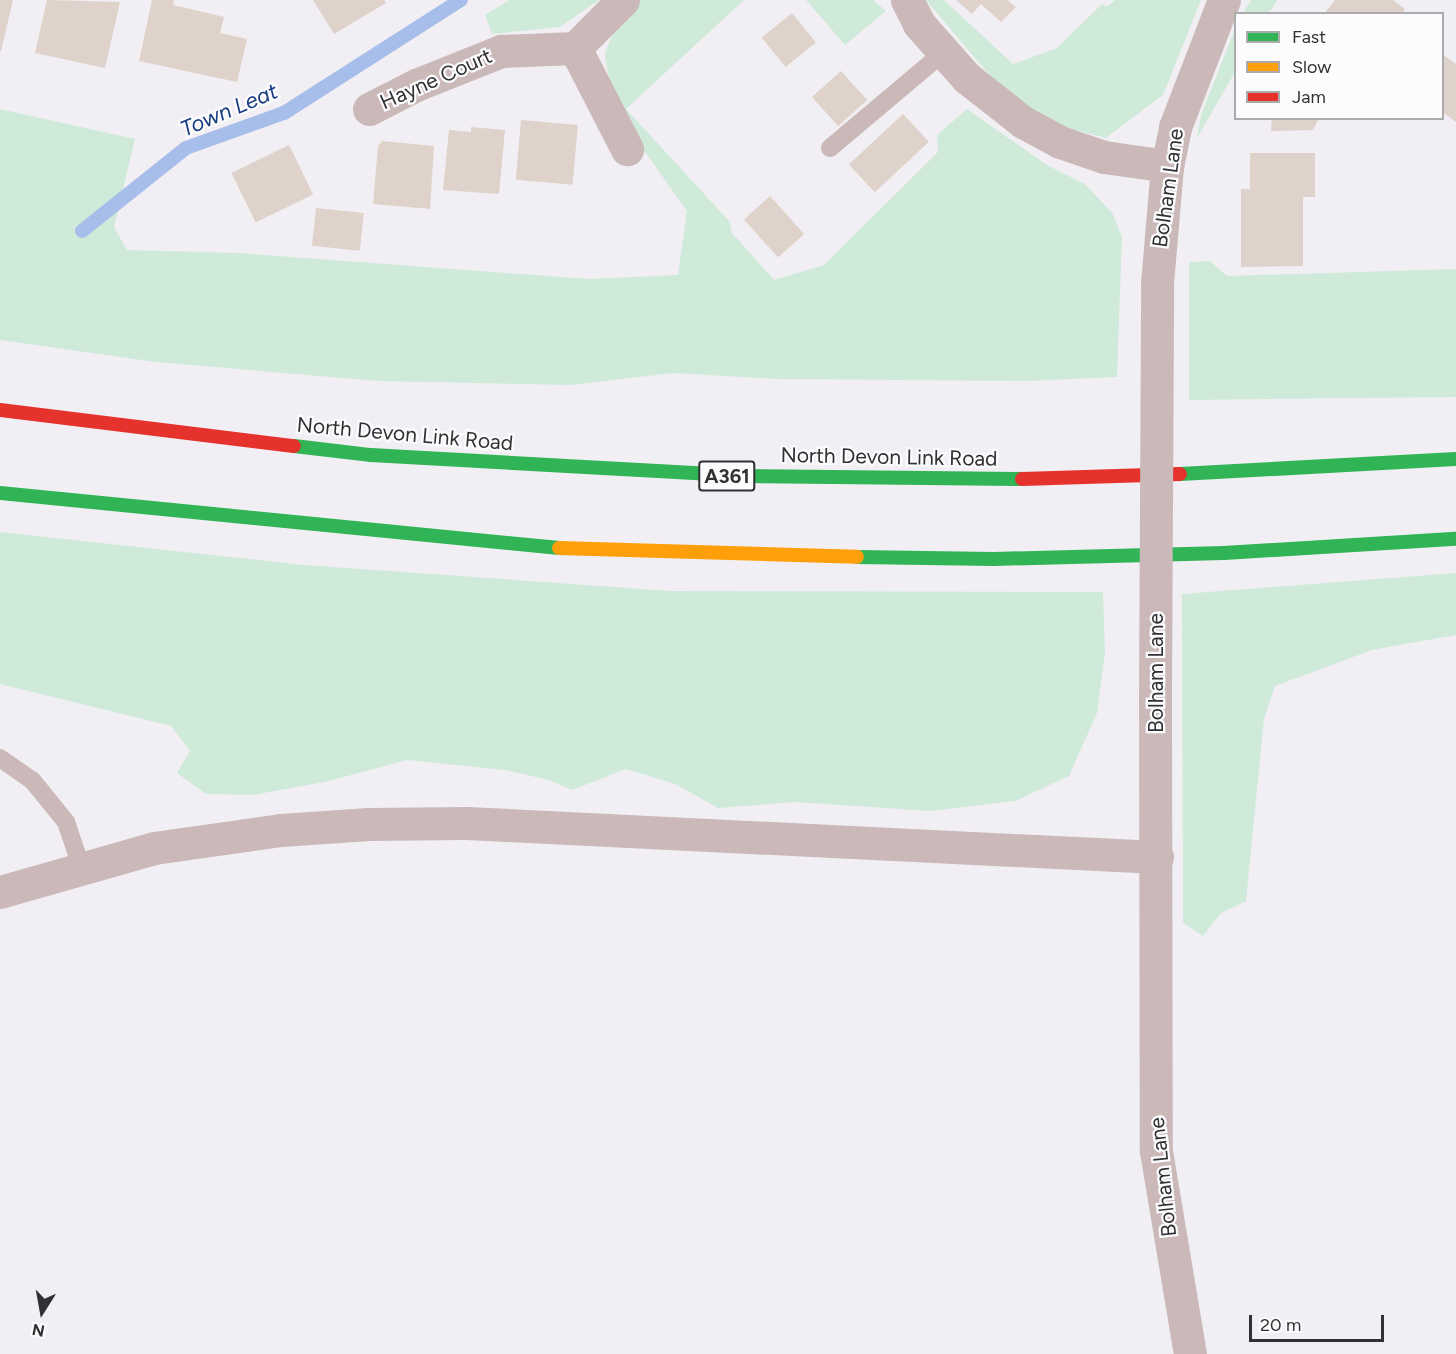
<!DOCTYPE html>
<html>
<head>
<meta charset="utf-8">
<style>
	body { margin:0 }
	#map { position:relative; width:1456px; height:1354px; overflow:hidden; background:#f1eff3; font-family:Figtree,sans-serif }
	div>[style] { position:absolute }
	.green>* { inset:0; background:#d0eada }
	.stream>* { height:14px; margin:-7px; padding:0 7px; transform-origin:7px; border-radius:7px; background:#a8beea }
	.building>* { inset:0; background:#ded2ca; transform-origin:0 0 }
	.lane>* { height:18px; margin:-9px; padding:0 9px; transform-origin:9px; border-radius:9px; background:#cab9b8 }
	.street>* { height:33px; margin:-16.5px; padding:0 16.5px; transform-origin:16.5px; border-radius:16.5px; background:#cab9b8 }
	.fast>* { height:14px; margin:-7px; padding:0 7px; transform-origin:7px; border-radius:7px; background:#30b455 }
	.slow>* { height:14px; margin:-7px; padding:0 7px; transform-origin:7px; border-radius:7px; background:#ff9f0a }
	.jam>* { height:14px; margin:-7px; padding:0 7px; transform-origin:7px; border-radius:7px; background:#e5322d }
	.street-bridge>* { height:33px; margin:-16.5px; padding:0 16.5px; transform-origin:16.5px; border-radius:16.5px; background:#cab9b8 }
	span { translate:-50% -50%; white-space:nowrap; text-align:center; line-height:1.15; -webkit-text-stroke:4.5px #fcfcfe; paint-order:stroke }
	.shield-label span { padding:2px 4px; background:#fcfcfe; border:2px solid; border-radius:4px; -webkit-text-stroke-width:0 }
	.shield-label { font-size:20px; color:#313032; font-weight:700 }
	.street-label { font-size:21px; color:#313032 }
	.water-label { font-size:22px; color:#173b81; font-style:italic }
	.legend { position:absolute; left:1234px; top:12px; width:210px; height:108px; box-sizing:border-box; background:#fcfcfe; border:2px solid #abaaac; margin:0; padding:8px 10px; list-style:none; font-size:18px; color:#313032 }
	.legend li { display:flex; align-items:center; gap:12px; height:30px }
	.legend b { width:30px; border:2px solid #abaaac }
	.north { position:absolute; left:12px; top:1282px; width:60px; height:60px; -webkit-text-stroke:4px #fcfcfe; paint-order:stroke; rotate:191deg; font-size:16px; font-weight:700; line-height:24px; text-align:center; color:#313032 }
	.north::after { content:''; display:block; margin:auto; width:21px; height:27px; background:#313032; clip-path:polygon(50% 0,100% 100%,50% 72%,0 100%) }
	.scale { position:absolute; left:1249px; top:1315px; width:135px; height:27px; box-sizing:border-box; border:3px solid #313032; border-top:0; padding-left:8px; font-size:18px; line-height:21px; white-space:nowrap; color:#313032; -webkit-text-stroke:4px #fcfcfe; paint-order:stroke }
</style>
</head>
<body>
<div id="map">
	<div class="green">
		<div style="clip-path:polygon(509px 0,599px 0,560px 27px,492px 34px,485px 15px)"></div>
		<div style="clip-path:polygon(641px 0,744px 0,626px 109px,730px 222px,732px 233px,774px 280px,824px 265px,938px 152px,937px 135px,967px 109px,1047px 165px,1085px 184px,1113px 214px,1122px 237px,1117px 377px,1028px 381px,777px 379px,673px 373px,571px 385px,378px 381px,156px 362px,0 340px,0 109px,135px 139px,114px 227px,127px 250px,238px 253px,589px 279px,678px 275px,687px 211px,638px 142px,609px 82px,605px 53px,613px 33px)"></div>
		<div style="clip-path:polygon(806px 0,873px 0,886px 11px,845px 45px)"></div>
		<div style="clip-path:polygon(926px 0,944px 0,1013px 64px,1057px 48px,1102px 4px,1107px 7px,1115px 0,1201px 0,1163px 95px,1106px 138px,1063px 127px,1034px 113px,992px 78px)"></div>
		<div style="clip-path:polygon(1251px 0,1277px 0,1269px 13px,1243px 13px)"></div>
		<div style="clip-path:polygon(1235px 29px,1235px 72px,1197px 138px,1201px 115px)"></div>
		<div style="clip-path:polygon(1210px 261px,1227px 276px,1456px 269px,1456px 397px,1189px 400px,1189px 262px)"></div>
		<div style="clip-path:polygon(0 532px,304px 565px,671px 591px,1103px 592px,1105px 652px,1097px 713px,1069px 776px,1015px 801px,930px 811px,795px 802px,718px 808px,675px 784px,626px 769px,572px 790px,549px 780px,505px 770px,407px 760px,329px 781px,252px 795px,206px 794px,177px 773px,190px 751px,171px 726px,0 684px)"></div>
		<div style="clip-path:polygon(1456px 573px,1456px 635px,1372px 650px,1275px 686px,1264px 719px,1246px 901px,1221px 913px,1203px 936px,1183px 923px,1182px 594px)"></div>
	</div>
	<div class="stream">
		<div style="left:82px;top:231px;width:133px;rotate:-38.6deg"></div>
		<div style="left:186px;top:148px;width:104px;rotate:-19.7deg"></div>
		<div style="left:284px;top:113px;width:210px;rotate:-32.6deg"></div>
	</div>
	<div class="building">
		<div style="clip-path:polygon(0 0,13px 0,1px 51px,0 51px)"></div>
		<div style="clip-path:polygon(47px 0,120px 2px,105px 68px,35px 53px)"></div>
		<div style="clip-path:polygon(152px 0,174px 0,173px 5px,224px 17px,220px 33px,247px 39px,237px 82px,139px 61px)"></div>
		<div style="clip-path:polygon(313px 0,384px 0,386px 3px,334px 34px)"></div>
		<div style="clip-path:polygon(956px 0,1007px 0,1016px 7px,1001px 22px,981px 4px,972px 14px)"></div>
		<div style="clip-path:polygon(1335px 0,1393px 0,1405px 9px,1402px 14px,1324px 14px)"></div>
		<div style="left:792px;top:13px;width:38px;height:39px;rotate:51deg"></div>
		<div style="clip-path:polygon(1442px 54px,1456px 64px,1456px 122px,1442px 112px)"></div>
		<div style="left:841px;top:71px;width:39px;height:39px;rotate:48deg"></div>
		<div style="left:903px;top:114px;width:38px;height:74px;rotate:47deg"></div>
		<div style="clip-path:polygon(1272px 118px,1319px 118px,1313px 130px,1276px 131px,1271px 131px)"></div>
		<div style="left:521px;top:120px;width:57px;height:60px;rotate:5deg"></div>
		<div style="clip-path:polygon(471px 127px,505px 130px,499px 194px,443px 190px,449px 130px,471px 132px)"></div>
		<div style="clip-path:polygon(382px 141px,434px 146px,430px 209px,373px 204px,378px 146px)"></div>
		<div style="left:289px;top:145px;width:55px;height:64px;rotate:64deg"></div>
		<div style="clip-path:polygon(1250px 153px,1315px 153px,1315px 197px,1303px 197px,1303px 266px,1241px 267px,1241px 189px,1250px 189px)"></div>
		<div style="left:770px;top:196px;width:51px;height:35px;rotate:48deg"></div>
		<div style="left:316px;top:208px;width:48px;height:38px;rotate:6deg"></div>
	</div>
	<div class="lane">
		<div style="left:830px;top:148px;width:148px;rotate:-40.1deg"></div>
		<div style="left:0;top:758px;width:39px;rotate:35deg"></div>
		<div style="left:32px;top:780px;width:54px;rotate:51deg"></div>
		<div style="left:66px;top:822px;width:46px;rotate:71.2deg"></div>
	</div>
	<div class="street">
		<div style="left:623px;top:0;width:68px;rotate:135deg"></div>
		<div style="left:575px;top:48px;width:114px;rotate:62.8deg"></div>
		<div style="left:907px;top:0;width:27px;rotate:63deg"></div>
		<div style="left:919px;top:24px;width:72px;rotate:48.4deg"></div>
		<div style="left:967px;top:78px;width:71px;rotate:38.2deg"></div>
		<div style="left:1023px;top:122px;width:42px;rotate:28.4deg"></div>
		<div style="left:1060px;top:142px;width:46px;rotate:18.8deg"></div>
		<div style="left:1104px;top:157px;width:64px;rotate:8.1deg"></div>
		<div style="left:369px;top:109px;width:53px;rotate:-27.1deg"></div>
		<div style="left:416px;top:85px;width:92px;rotate:-21.8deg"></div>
		<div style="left:501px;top:51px;width:74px;rotate:-2.3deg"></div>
		<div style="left:1157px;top:283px;width:117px;rotate:-85.1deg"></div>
		<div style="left:1167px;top:166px;width:40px;rotate:-78deg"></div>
		<div style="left:1175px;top:127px;width:136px;rotate:-68.9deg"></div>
		<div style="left:1155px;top:697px;width:454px;rotate:89.9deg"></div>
		<div style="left:1156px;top:1151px;width:206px;rotate:80.5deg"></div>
		<div style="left:0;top:892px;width:160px;rotate:-15.9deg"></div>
		<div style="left:154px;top:848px;width:128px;rotate:-8.1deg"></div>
		<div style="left:281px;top:830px;width:88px;rotate:-3.9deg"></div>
		<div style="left:369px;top:824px;width:97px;rotate:-0.6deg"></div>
		<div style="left:466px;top:823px;width:692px;rotate:2.82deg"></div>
	</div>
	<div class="fast">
		<div style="left:294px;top:446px;width:78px;rotate:6.7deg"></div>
		<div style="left:371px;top:455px;width:373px;rotate:3.2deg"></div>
		<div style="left:743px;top:476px;width:279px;rotate:0.6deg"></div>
		<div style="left:1180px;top:474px;width:276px;rotate:-3.1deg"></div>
		<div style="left:0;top:493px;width:562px;rotate:5.62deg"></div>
		<div style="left:857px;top:557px;width:137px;rotate:0.8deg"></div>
		<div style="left:994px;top:559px;width:230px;rotate:-1.5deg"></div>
		<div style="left:1224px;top:553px;width:232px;rotate:-3.5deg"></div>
	</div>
	<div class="slow">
		<div style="left:559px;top:548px;width:298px;rotate:1.7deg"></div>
	</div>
	<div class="jam">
		<div style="left:0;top:410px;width:296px;rotate:7deg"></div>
		<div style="left:1022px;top:479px;width:158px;rotate:-1.8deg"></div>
	</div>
	<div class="street-bridge">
		<div style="left:1155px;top:697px;width:414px;rotate:-89.7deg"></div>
	</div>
	<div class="shield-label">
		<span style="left:727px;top:476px">A361</span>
	</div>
	<div class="street-label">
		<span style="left:436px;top:79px;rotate:-24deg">Hayne Court</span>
		<span style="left:1168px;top:188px;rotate:-82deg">Bolham Lane</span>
		<span style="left:405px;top:434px;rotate:5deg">North Devon Link Road</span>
		<span style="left:889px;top:457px;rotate:1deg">North Devon Link Road</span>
		<span style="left:1156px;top:673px;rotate:-90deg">Bolham Lane</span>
		<span style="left:1163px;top:1177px;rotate:-96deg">Bolham Lane</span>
	</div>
	<div class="water-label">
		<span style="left:229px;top:110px;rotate:-23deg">Town Leat</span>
	</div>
	<ul class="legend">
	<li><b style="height:8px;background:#30b455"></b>Fast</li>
	<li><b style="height:8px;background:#ff9f0a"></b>Slow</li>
	<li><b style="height:8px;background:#e5322d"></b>Jam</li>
	</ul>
	<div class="north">N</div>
	<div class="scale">20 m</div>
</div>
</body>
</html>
